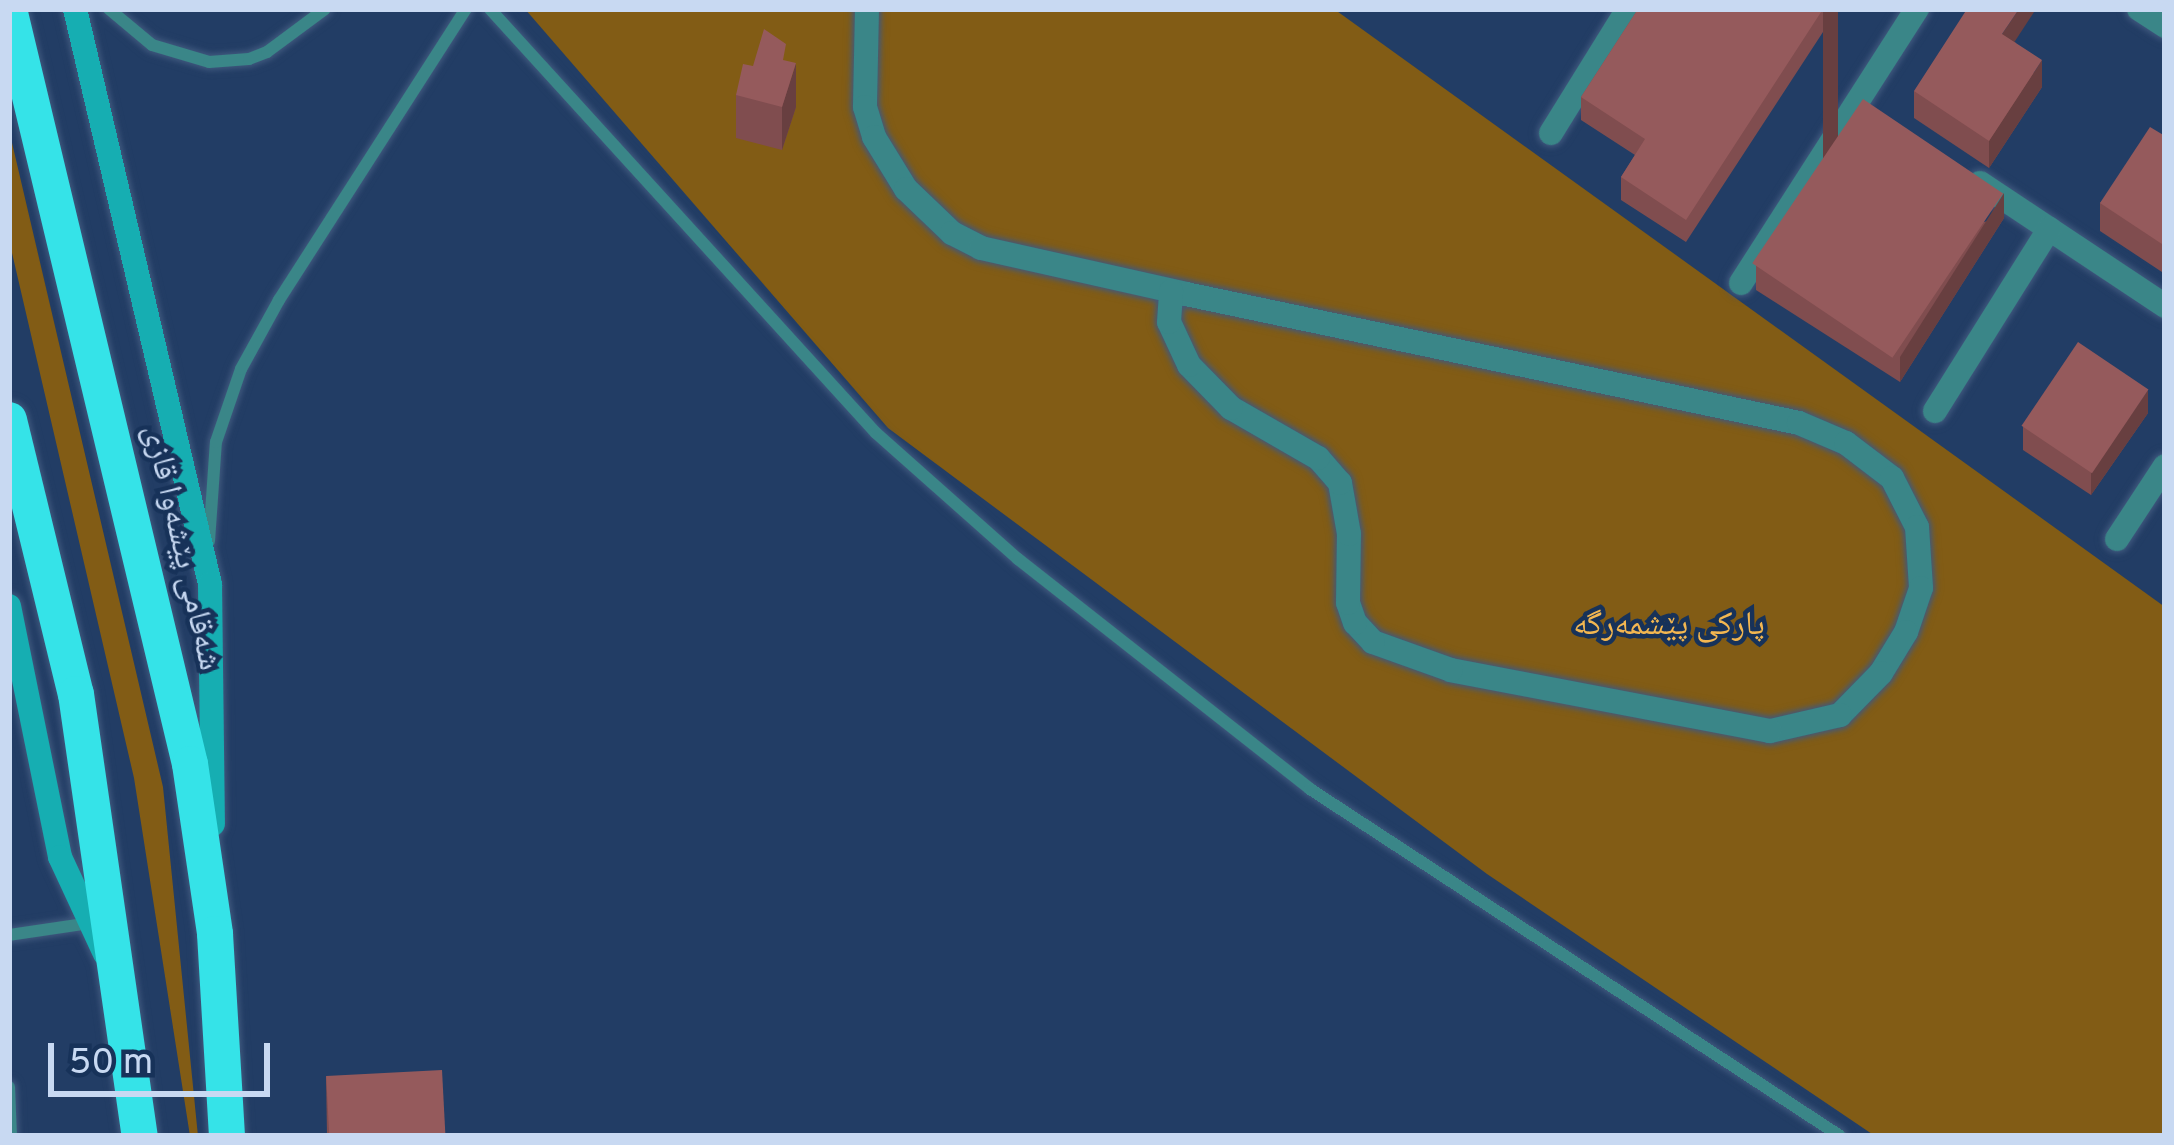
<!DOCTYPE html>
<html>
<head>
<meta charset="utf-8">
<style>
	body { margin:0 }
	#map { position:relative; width:2174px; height:1145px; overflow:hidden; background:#223d65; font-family:Overpass,"Noto Naskh Arabic",sans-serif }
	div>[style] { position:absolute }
	.green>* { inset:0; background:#825c15 }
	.roads { filter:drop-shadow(0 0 3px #40597e) drop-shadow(0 0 3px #40597e) }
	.lane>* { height:12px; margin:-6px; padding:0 6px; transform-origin:6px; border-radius:6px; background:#3a8688 }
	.street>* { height:24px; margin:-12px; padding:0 12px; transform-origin:12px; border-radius:12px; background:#3a8688 }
	.secondary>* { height:24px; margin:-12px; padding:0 12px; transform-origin:12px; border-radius:12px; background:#16aeb2 }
	.highway>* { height:36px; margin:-18px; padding:0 18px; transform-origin:18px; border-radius:18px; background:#35e3e8 }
	.wall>* { inset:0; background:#804d4f }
	.shaded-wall>* { inset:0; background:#683f40; transform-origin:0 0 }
	.building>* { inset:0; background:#955a5c; transform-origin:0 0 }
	span { translate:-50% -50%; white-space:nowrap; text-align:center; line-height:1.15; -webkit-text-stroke:9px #173259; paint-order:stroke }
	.street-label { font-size:33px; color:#c8d9f2 }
	.park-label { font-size:33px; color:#f3b751 }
	.frame { position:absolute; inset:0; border:12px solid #c8d9f2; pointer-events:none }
	.scale { position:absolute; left:48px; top:1043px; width:222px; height:54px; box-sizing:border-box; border:6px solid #c8d9f2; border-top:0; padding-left:15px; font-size:36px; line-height:42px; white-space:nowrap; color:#c8d9f2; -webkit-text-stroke:9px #173259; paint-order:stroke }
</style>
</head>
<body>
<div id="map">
	<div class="green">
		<div style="clip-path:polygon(525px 9px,1334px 9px,2165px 607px,2165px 1136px,1875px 1136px,1487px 874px,888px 428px)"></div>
		<div style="clip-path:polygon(9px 130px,163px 787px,198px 1136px,190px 1136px,134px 778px,9px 240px)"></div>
	</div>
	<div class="roads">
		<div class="lane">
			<div style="left:109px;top:9px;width:56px;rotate:39.9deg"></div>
			<div style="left:152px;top:45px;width:59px;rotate:16.6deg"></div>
			<div style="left:209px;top:62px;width:40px;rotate:-4.3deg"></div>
			<div style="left:249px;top:59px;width:19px;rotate:-21deg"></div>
			<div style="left:267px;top:52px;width:72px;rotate:-36.6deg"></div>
			<div style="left:490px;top:9px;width:573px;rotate:47.69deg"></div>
			<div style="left:876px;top:433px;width:190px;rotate:41.6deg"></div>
			<div style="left:1018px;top:559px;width:372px;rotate:38.2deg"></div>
			<div style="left:1310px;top:789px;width:633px;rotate:33.21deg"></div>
			<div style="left:209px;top:541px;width:99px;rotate:-86deg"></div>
			<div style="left:216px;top:442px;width:77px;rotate:-71.1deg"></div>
			<div style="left:241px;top:369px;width:79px;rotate:-61.2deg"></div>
			<div style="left:279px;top:300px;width:346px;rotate:-57.3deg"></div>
			<div style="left:9px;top:935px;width:82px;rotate:-8.4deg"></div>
			<div style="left:9px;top:1087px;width:49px;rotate:87.7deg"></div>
		</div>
		<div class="street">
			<div style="left:867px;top:9px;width:98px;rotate:91.2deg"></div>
			<div style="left:865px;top:107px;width:31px;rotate:73deg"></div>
			<div style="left:874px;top:137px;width:61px;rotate:58.4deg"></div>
			<div style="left:906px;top:189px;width:64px;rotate:43.7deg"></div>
			<div style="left:952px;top:233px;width:33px;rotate:27deg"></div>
			<div style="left:981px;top:248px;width:210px;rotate:12.6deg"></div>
			<div style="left:1186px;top:294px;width:626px;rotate:11.88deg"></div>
			<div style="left:1799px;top:423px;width:51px;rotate:23.1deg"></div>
			<div style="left:1846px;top:443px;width:58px;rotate:37.3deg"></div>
			<div style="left:1892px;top:478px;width:55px;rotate:63deg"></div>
			<div style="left:1917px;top:527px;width:61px;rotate:86.2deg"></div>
			<div style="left:1921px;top:588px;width:46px;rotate:108.8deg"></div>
			<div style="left:1906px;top:632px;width:48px;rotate:121.4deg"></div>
			<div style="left:1881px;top:673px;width:59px;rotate:134.3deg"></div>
			<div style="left:1840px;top:715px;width:72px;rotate:167.1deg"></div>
			<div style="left:1770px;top:731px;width:325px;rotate:-169.2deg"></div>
			<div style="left:1451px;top:670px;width:83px;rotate:-160.3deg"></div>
			<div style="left:1373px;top:642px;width:26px;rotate:-133deg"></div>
			<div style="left:1355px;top:623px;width:21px;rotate:-109deg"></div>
			<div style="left:1348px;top:603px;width:69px;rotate:-89.2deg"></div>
			<div style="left:1349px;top:534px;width:52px;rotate:-100deg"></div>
			<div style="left:1340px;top:483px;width:33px;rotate:-131deg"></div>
			<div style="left:1318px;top:458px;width:100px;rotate:-150.1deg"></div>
			<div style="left:1231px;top:408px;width:60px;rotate:-134.3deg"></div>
			<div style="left:1189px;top:365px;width:47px;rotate:-114.9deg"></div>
			<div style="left:1169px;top:322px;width:31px;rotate:-86deg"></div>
			<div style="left:2139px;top:9px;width:31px;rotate:33deg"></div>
			<div style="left:1551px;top:133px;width:146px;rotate:-58.2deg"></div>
			<div style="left:1980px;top:183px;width:222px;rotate:33.6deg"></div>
			<div style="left:1741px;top:283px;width:326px;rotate:-57.3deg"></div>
			<div style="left:1935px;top:411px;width:215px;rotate:-57.9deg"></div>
			<div style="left:2117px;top:539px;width:87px;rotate:-56.7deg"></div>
		</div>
		<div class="secondary">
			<div style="left:75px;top:9px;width:591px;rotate:76.79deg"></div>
			<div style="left:210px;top:584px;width:240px;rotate:89.3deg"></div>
			<div style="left:9px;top:606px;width:256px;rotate:78.5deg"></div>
			<div style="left:60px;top:857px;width:107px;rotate:65.1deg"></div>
		</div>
		<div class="highway">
			<div style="left:9px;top:9px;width:776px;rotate:76.52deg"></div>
			<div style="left:190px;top:764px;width:172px;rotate:81.6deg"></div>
			<div style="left:215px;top:934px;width:202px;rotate:86.6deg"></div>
			<div style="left:9px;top:420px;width:282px;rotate:76.3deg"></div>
			<div style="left:76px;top:694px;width:447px;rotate:81.8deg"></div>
		</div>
	</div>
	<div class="wall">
		<div style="clip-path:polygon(1638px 9px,1838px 9px,1686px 242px,1621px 200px,1621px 177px,1635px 155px,1581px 120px,1581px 97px)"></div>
		<div style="clip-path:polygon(2015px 42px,2042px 87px,1989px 168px,1914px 118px,1914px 91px)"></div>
		<div style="clip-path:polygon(786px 61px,796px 107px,782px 150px,736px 138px,736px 95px,753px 66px)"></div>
		<div style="clip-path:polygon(2165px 136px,2165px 274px,2100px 231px,2100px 203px)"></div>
		<div style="clip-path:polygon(2004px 218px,1900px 382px,1756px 290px,1756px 266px)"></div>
		<div style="clip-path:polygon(2148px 413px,2091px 495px,2023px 450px,2023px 427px)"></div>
		<div style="clip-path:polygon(326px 1076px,445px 1136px,327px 1136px)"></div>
	</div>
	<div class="shaded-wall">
		<div style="left:1823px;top:9px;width:15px;height:252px"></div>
		<div style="clip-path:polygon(2019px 9px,2036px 9px,2002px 61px,2002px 34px)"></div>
		<div style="clip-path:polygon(2042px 60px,2042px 87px,1989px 168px,1989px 141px)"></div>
		<div style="clip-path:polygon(796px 63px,796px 107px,782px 150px,782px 107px)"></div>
		<div style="clip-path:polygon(2004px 193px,2004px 218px,1900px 382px,1900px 357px)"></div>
		<div style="clip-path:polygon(2148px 390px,2148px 413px,2091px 495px,2091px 472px)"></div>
	</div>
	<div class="building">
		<div style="clip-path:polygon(1638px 9px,1823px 9px,1686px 220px,1621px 177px,1645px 139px,1581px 97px)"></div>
		<div style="clip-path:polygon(1967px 9px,2019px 9px,2002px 34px,2042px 60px,1989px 141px,1914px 91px)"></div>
		<div style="clip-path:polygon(764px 29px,786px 44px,783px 60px,796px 63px,782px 107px,736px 95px,743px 64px,753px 66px)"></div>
		<div style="left:1863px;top:99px;width:169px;height:198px;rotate:34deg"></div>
		<div style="clip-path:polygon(2150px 127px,2165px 136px,2165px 246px,2100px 203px)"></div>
		<div style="left:2078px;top:342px;width:85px;height:101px;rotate:34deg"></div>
		<div style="left:442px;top:1070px;width:66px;height:116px;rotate:87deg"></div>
	</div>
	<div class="street-label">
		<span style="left:180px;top:548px;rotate:77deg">شەقامی پێشەوا قازی</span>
	</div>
	<div class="park-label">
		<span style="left:1669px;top:627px">پارکی پێشمەرگە</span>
	</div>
	<div class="frame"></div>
	<div class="scale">50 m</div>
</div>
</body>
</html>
